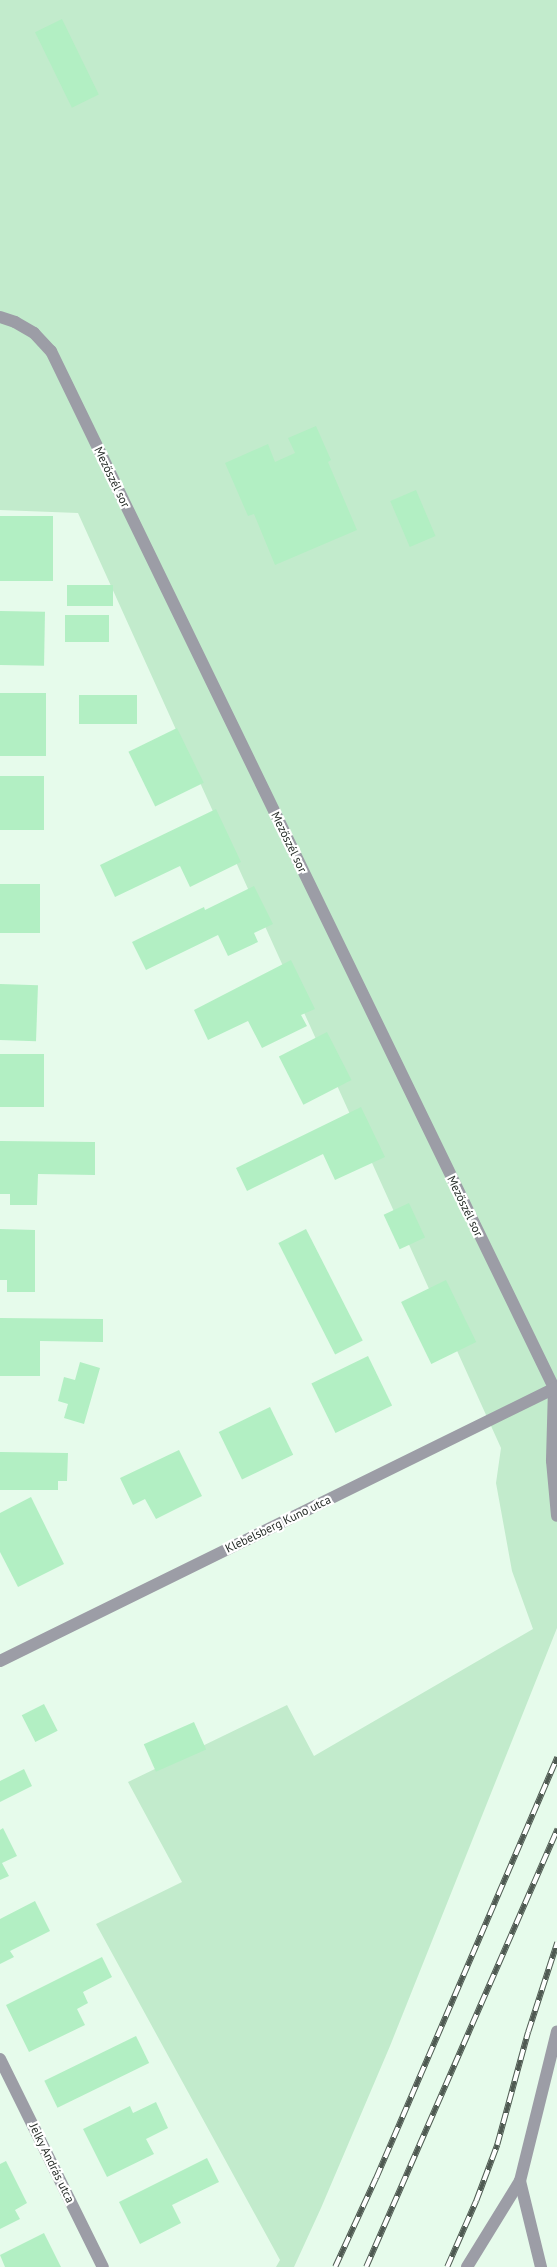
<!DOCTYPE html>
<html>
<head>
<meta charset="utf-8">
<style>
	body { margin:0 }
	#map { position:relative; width:557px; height:2267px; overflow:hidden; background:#e6fbeb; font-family:"PT Sans",sans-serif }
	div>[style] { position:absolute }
	.green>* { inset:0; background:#c2ebcc }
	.building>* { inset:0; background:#b2efc3; transform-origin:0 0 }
	.minor>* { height:12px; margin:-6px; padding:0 6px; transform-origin:6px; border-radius:6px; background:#9c9da6 }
	.rail>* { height:5.5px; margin-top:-2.75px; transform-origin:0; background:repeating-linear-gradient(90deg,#fff 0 11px,#4f5a52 0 22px); box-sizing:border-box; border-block:1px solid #4f5a52 }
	span { translate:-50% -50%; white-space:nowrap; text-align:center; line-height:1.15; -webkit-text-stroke:4.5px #fff; paint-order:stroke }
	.street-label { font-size:12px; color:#1e2520 }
</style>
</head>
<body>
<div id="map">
	<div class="green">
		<div style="clip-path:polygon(0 0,557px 0,557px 1628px,390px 2046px,321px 2208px,294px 2267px,276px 2267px,280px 2260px,96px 1924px,182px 1882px,128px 1782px,287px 1705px,314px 1756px,533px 1629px,512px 1571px,496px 1483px,501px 1448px,78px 513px,0 510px)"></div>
	</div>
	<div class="building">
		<div style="left:62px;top:19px;width:84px;height:30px;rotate:64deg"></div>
		<div style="clip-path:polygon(316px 426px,331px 460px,328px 462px,357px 530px,275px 565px,254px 514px,248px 516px,225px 463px,268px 444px,275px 462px,295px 453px,288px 438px)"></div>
		<div style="left:416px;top:490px;width:50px;height:28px;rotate:67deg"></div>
		<div style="left:0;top:516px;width:53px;height:65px"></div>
		<div style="left:67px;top:585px;width:46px;height:21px"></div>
		<div style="left:0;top:611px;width:45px;height:54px;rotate:1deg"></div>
		<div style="left:65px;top:615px;width:44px;height:27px"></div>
		<div style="left:0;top:693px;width:46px;height:63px"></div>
		<div style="left:79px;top:695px;width:58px;height:29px"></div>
		<div style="left:177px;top:728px;width:61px;height:54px;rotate:64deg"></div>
		<div style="left:0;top:776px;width:44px;height:54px"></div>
		<div style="clip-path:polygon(216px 809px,241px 862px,190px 887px,180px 866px,115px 897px,100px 865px)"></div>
		<div style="left:0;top:884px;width:40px;height:49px"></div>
		<div style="clip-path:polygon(254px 886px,273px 924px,254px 933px,258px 942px,228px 956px,218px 935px,146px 970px,132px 942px,204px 907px,205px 910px)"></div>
		<div style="clip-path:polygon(291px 960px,315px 1009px,301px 1015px,307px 1026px,262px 1048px,248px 1021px,208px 1040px,194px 1010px)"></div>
		<div style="left:0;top:984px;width:38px;height:56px;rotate:2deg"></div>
		<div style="left:327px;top:1032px;width:54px;height:54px;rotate:63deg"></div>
		<div style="left:0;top:1054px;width:44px;height:53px"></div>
		<div style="clip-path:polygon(361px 1107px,385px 1157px,335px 1180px,323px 1154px,247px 1191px,236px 1168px)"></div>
		<div style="clip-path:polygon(0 1141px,95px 1142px,95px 1175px,38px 1174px,37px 1205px,10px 1205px,10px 1194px,0 1194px)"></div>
		<div style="left:409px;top:1203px;width:38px;height:28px;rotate:65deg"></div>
		<div style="clip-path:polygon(0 1229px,35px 1230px,35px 1292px,7px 1292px,7px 1280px,0 1280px)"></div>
		<div style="left:306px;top:1229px;width:125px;height:31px;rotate:63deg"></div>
		<div style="left:446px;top:1280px;width:69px;height:50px;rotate:64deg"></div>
		<div style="clip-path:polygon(0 1318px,103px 1319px,103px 1342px,40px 1341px,40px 1376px,0 1376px)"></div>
		<div style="left:368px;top:1356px;width:55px;height:63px;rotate:64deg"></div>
		<div style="clip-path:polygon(80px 1362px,100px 1368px,84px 1424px,64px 1418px,68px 1404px,58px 1401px,64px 1377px,75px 1380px)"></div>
		<div style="left:270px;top:1407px;width:53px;height:57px;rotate:64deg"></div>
		<div style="clip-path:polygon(179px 1450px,202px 1496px,156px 1519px,145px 1499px,133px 1505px,120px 1478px)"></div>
		<div style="clip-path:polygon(0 1452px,68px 1453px,67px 1481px,58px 1481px,58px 1490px,0 1490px)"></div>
		<div style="clip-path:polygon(31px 1497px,64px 1564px,18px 1587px,0 1552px,0 1513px)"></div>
		<div style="left:44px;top:1704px;width:30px;height:25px;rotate:63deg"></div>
		<div style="left:194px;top:1722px;width:30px;height:55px;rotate:66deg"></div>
		<div style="clip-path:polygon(24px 1769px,32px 1786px,0 1802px,0 1781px)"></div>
		<div style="clip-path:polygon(3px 1828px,17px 1856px,2px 1863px,9px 1876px,0 1880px,0 1830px)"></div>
		<div style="clip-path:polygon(35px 1901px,50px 1931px,10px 1951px,14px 1957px,0 1964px,0 1919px)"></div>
		<div style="clip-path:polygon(102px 1957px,112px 1977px,83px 1992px,88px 2003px,77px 2009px,85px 2025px,29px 2052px,6px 2005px)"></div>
		<div style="left:136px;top:2036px;width:30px;height:102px;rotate:64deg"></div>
		<div style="clip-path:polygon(156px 2102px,168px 2128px,146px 2139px,154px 2154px,107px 2177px,83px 2129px,130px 2106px,133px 2113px)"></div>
		<div style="clip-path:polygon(207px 2158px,219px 2182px,172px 2205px,181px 2223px,140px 2244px,119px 2202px)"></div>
		<div style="clip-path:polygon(6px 2161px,27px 2203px,15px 2210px,20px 2219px,0 2229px,0 2164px)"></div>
		<div style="clip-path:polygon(44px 2233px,61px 2267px,5px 2267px,0 2255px)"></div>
	</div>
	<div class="minor">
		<div style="left:0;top:317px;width:16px;rotate:18deg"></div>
		<div style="left:15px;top:322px;width:22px;rotate:30deg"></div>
		<div style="left:34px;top:333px;width:25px;rotate:47deg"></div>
		<div style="left:51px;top:351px;width:1153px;rotate:64.12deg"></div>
		<div style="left:554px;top:1388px;width:73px;rotate:91.6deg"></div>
		<div style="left:552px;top:1461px;width:55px;rotate:84.8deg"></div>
		<div style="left:0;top:1661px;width:621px;rotate:-26.19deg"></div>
		<div style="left:0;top:2059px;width:232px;rotate:63.7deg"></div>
		<div style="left:520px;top:2181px;width:89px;rotate:76.3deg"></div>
		<div style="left:467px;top:2267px;width:101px;rotate:-58.4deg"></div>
		<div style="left:520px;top:2181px;width:154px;rotate:-76.1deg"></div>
	</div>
	<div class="rail">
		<div style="left:335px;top:2267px;width:98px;rotate:-65.3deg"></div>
		<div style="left:376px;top:2178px;width:458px;rotate:-66.7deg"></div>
		<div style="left:366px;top:2267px;width:478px;rotate:-66.4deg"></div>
		<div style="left:447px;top:2267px;width:72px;rotate:-66.3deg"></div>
		<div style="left:476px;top:2201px;width:60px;rotate:-69.4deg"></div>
		<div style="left:497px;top:2145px;width:117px;rotate:-74.7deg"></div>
		<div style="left:528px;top:2032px;width:94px;rotate:-72deg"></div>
	</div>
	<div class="street-label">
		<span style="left:112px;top:477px;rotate:64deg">Mezőszél sor</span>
		<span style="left:289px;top:842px;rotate:64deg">Mezőszél sor</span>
		<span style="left:465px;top:1206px;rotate:64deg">Mezőszél sor</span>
		<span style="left:278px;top:1524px;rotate:-26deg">Klebelsberg Kuno utca</span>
		<span style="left:52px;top:2163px;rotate:64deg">Jelky András utca</span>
	</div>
</div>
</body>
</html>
